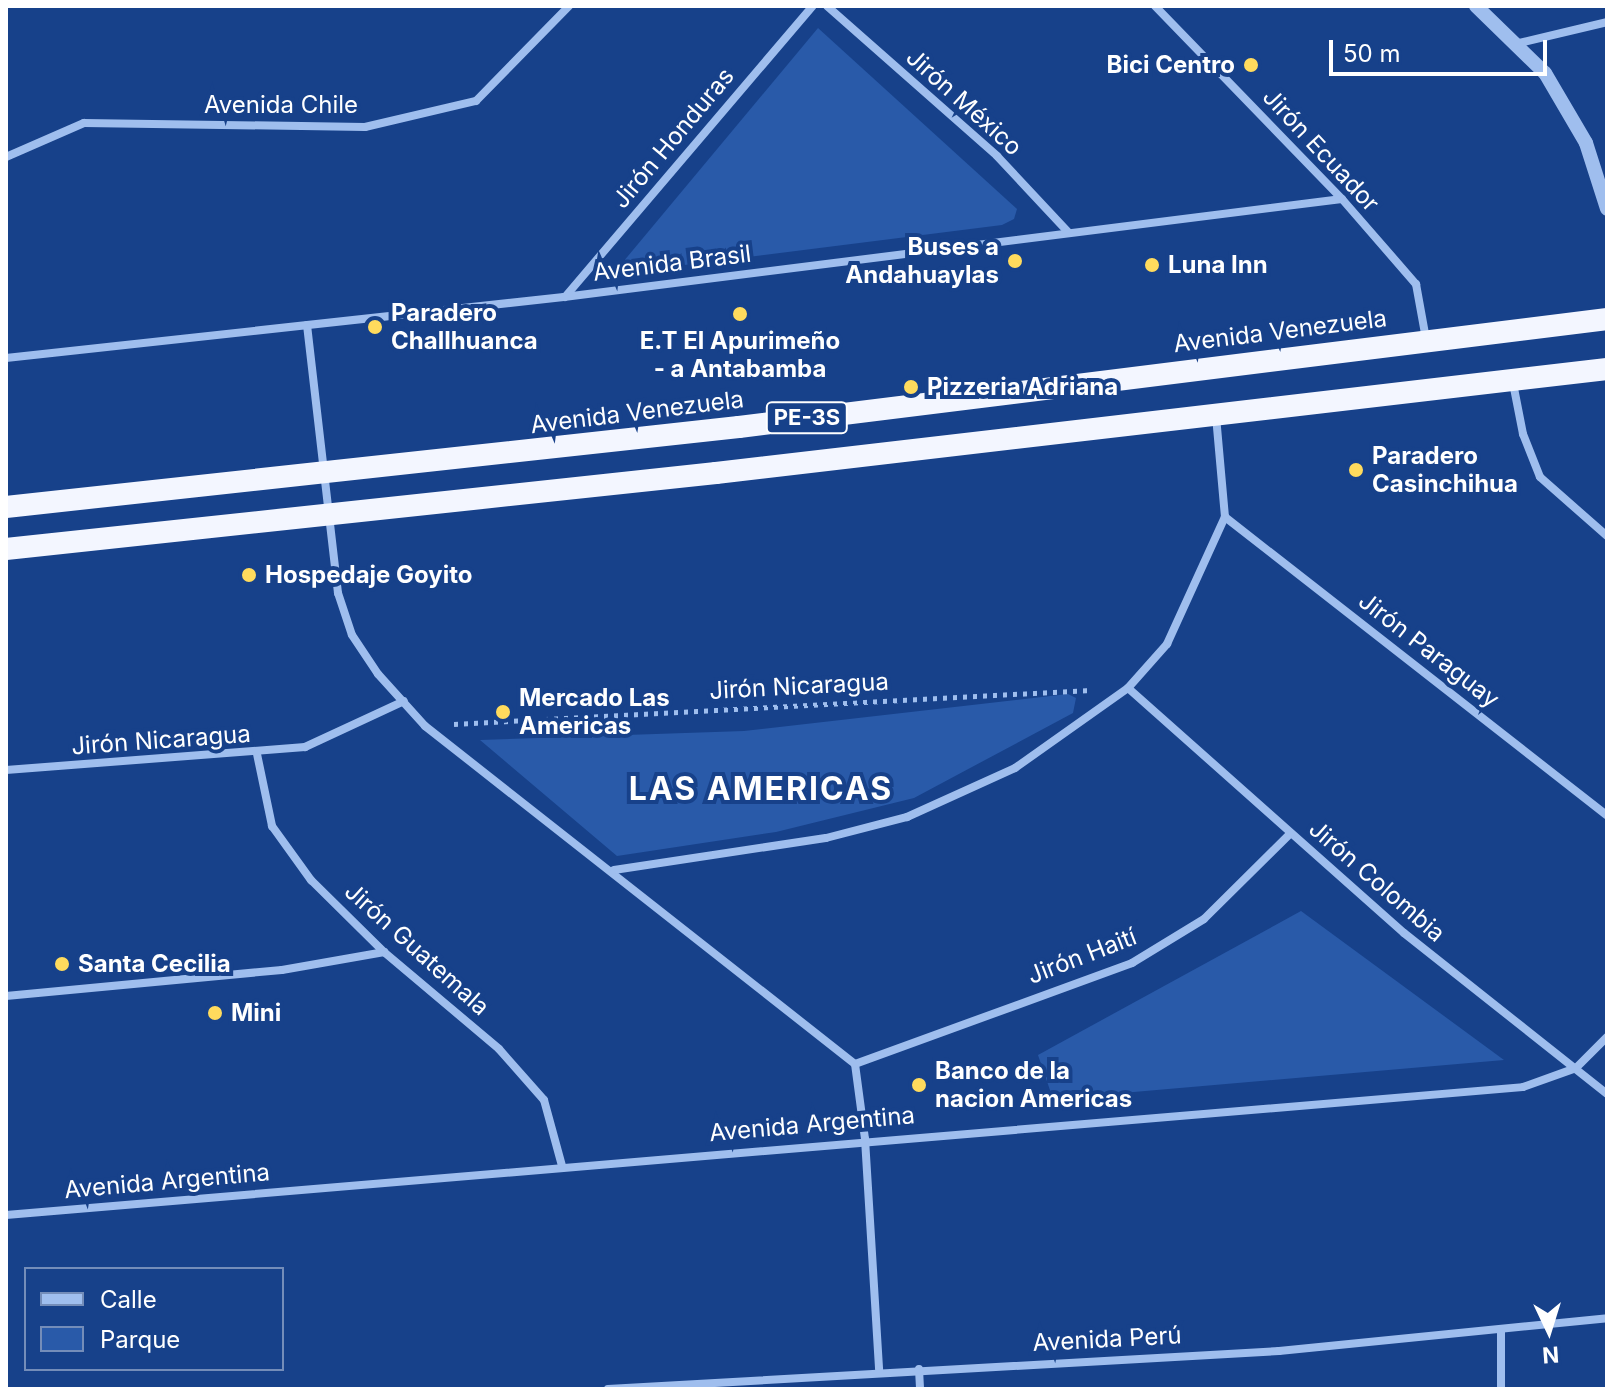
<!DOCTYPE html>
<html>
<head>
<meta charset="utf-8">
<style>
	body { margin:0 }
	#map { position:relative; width:1613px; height:1395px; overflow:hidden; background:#17418a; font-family:Inter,sans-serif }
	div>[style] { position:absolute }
	.green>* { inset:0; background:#295aa9 }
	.path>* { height:5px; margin-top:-2.5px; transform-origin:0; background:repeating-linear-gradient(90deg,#9fbeee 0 4px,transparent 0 10px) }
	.minor>* { height:8px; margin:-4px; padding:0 4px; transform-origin:4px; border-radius:4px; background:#9fbeee }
	.tertiary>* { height:14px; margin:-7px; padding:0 7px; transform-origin:7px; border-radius:7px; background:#9fbeee }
	.trunk>* { height:22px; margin:-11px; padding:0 11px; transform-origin:11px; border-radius:11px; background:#f3f6ff }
	.dots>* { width:22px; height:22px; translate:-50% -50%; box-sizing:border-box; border:4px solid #17418a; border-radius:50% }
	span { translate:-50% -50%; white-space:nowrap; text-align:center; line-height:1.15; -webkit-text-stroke:8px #17418a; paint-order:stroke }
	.shield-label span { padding:2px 6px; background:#17418a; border:2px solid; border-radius:6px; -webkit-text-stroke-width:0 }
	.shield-label { font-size:22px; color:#fff; font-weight:700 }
	.poi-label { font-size:24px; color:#fff; font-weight:700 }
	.right { translate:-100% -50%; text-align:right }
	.left { translate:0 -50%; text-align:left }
	.street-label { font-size:24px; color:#fff }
	.district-label { font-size:32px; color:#fff; font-weight:700; letter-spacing:2px }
	.frame { position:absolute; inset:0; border:8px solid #fff; pointer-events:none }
	.legend { position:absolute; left:24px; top:1267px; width:260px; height:104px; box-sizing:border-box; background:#17418a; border:2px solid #748db9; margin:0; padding:10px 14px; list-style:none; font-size:24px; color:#fff }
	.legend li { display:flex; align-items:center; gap:16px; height:40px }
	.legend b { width:40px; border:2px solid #748db9 }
	.north { position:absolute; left:1509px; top:1291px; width:80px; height:80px; -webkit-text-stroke:6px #17418a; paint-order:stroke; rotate:176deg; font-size:22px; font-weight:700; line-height:32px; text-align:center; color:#fff }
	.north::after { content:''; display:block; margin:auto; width:28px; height:36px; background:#fff; clip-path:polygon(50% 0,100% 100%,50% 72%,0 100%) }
	.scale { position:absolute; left:1329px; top:40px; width:218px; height:36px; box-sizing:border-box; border:4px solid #fff; border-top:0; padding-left:10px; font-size:24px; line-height:28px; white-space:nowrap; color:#fff; -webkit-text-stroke:6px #17418a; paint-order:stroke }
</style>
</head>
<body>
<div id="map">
	<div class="green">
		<div style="clip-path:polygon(818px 28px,1017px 209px,1014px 219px,1002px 225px,613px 274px)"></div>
		<div style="clip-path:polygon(1068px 694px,1076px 698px,1073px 713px,914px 798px,776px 832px,617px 856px,480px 740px,744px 731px)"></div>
		<div style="clip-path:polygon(1301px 911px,1504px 1060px,1053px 1099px,1038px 1055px)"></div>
	</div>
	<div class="path">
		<div style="left:454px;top:724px;width:638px;rotate:-3.06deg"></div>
	</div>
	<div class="minor">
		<div style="left:827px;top:6px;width:227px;rotate:41.4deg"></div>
		<div style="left:997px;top:156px;width:105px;rotate:46.9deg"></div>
		<div style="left:1155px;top:6px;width:269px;rotate:45.9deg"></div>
		<div style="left:1342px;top:199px;width:113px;rotate:49deg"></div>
		<div style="left:1416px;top:284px;width:56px;rotate:79.7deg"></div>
		<div style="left:1515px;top:44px;width:95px;rotate:-13.4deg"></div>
		<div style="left:6px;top:157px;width:85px;rotate:-23.6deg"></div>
		<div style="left:84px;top:123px;width:281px;rotate:0.8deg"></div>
		<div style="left:365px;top:127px;width:114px;rotate:-13.2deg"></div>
		<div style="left:476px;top:101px;width:133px;rotate:-45.6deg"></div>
		<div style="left:565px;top:297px;width:382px;rotate:-49.6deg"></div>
		<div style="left:307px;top:325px;width:270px;rotate:83.4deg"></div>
		<div style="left:338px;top:593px;width:44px;rotate:71.6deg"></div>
		<div style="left:352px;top:635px;width:47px;rotate:56.3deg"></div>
		<div style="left:378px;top:674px;width:70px;rotate:47.9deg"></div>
		<div style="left:425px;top:726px;width:547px;rotate:38.17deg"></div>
		<div style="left:855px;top:1064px;width:76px;rotate:82.4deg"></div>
		<div style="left:865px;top:1139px;width:232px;rotate:86.5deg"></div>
		<div style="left:6px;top:358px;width:561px;rotate:-6.24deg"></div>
		<div style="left:564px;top:297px;width:784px;rotate:-7.18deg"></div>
		<div style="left:1513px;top:383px;width:52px;rotate:78.9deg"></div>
		<div style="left:1523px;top:434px;width:46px;rotate:68.4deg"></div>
		<div style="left:1540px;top:477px;width:89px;rotate:41.4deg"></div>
		<div style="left:1225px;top:517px;width:484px;rotate:38deg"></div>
		<div style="left:1128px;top:688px;width:369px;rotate:41.6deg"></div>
		<div style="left:1404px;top:933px;width:259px;rotate:38.4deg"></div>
		<div style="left:257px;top:754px;width:74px;rotate:78.2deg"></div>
		<div style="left:272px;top:826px;width:67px;rotate:54.2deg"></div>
		<div style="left:311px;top:880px;width:103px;rotate:44.6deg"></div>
		<div style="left:384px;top:952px;width:150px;rotate:40.1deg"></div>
		<div style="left:499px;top:1049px;width:68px;rotate:48.6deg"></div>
		<div style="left:544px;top:1100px;width:68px;rotate:74.7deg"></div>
		<div style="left:6px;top:770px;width:300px;rotate:-4.4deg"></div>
		<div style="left:305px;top:747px;width:109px;rotate:-24.9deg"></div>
		<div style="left:614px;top:870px;width:214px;rotate:-8.6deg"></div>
		<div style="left:826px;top:838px;width:84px;rotate:-14.5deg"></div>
		<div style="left:907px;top:817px;width:119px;rotate:-24.4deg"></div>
		<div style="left:1015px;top:768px;width:138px;rotate:-35.3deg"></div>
		<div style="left:1128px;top:688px;width:59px;rotate:-48.4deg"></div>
		<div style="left:1167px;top:644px;width:140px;rotate:-65.5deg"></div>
		<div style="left:1225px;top:517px;width:101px;rotate:-95.1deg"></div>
		<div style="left:6px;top:996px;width:277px;rotate:-5.4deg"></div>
		<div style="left:282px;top:970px;width:104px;rotate:-10deg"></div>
		<div style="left:855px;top:1064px;width:295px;rotate:-20deg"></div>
		<div style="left:1132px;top:963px;width:84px;rotate:-31.4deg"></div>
		<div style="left:1204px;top:919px;width:122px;rotate:-44.7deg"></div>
		<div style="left:6px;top:1215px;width:1522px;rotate:-4.82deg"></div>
		<div style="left:1523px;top:1087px;width:56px;rotate:-19.7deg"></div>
		<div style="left:1576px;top:1068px;width:44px;rotate:-45deg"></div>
		<div style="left:919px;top:1369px;width:20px;rotate:87deg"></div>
		<div style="left:608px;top:1389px;width:672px;rotate:-3.24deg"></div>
		<div style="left:1279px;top:1351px;width:330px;rotate:-5.7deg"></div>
		<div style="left:1501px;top:1389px;width:58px;rotate:-90deg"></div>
	</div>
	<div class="tertiary">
		<div style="left:1476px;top:6px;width:96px;rotate:44.2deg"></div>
		<div style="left:1545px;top:73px;width:81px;rotate:59.6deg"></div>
		<div style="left:1586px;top:143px;width:69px;rotate:72.3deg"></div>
	</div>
	<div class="trunk">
		<div style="left:6px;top:507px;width:737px;rotate:-6.23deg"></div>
		<div style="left:739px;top:427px;width:875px;rotate:-7.09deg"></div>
		<div style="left:6px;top:549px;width:714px;rotate:-6.11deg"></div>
		<div style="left:716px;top:473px;width:897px;rotate:-6.66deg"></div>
	</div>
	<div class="dots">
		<div style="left:1251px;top:65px;background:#ffdb5d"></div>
		<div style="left:1015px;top:261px;background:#ffdb5d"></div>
		<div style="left:1152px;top:265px;background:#ffdb5d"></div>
		<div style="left:740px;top:314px;background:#ffdb5d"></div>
		<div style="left:375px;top:327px;background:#ffdb5d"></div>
		<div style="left:911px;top:387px;background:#ffdb5d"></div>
		<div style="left:1356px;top:470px;background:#ffdb5d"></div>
		<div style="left:249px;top:575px;background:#ffdb5d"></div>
		<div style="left:503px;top:712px;background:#ffdb5d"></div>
		<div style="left:62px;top:964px;background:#ffdb5d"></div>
		<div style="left:215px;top:1013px;background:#ffdb5d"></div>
		<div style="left:919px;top:1085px;background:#ffdb5d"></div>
	</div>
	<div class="shield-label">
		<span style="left:807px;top:418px">PE-3S</span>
	</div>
	<div class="poi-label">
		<span class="right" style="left:1235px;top:65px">Bici Centro</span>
		<span class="right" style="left:999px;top:261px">Buses a<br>Andahuaylas</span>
		<span class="left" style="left:1168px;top:265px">Luna Inn</span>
		<span class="left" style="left:391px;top:327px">Paradero<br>Challhuanca</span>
		<span style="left:740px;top:355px">E.T El Apurimeño<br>- a Antabamba</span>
		<span class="left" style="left:927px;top:387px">Pizzeria Adriana</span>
		<span class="left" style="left:1372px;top:470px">Paradero<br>Casinchihua</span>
		<span class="left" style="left:265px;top:575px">Hospedaje Goyito</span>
		<span class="left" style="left:519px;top:712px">Mercado Las<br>Americas</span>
		<span class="left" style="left:78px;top:964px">Santa Cecilia</span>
		<span class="left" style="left:231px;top:1013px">Mini</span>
		<span class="left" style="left:935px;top:1085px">Banco de la<br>nacion Americas</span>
	</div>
	<div class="street-label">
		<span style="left:964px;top:102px;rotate:42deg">Jirón México</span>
		<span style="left:281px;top:105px">Avenida Chile</span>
		<span style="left:673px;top:138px;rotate:-50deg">Jirón Honduras</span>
		<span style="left:1321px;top:150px;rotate:47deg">Jirón Ecuador</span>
		<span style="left:672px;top:263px;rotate:-7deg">Avenida Brasil</span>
		<span style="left:1280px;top:331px;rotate:-7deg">Avenida Venezuela</span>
		<span style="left:637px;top:412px;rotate:-7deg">Avenida Venezuela</span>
		<span style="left:1429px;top:650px;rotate:38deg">Jirón Paraguay</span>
		<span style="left:799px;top:686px;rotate:-3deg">Jirón Nicaragua</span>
		<span style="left:161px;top:740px;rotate:-4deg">Jirón Nicaragua</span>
		<span style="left:1377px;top:881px;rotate:41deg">Jirón Colombia</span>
		<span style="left:417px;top:949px;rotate:42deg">Jirón Guatemala</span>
		<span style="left:1082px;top:956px;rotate:-21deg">Jirón Haití</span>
		<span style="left:812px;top:1124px;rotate:-5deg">Avenida Argentina</span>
		<span style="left:167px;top:1181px;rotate:-5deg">Avenida Argentina</span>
		<span style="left:1107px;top:1339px;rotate:-3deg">Avenida Perú</span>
	</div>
	<div class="district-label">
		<span style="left:761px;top:789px">LAS AMERICAS</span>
	</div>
	<div class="frame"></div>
	<ul class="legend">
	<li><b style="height:10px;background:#9fbeee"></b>Calle</li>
	<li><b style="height:22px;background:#295aa9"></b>Parque</li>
	</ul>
	<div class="north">N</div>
	<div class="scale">50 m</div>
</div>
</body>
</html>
